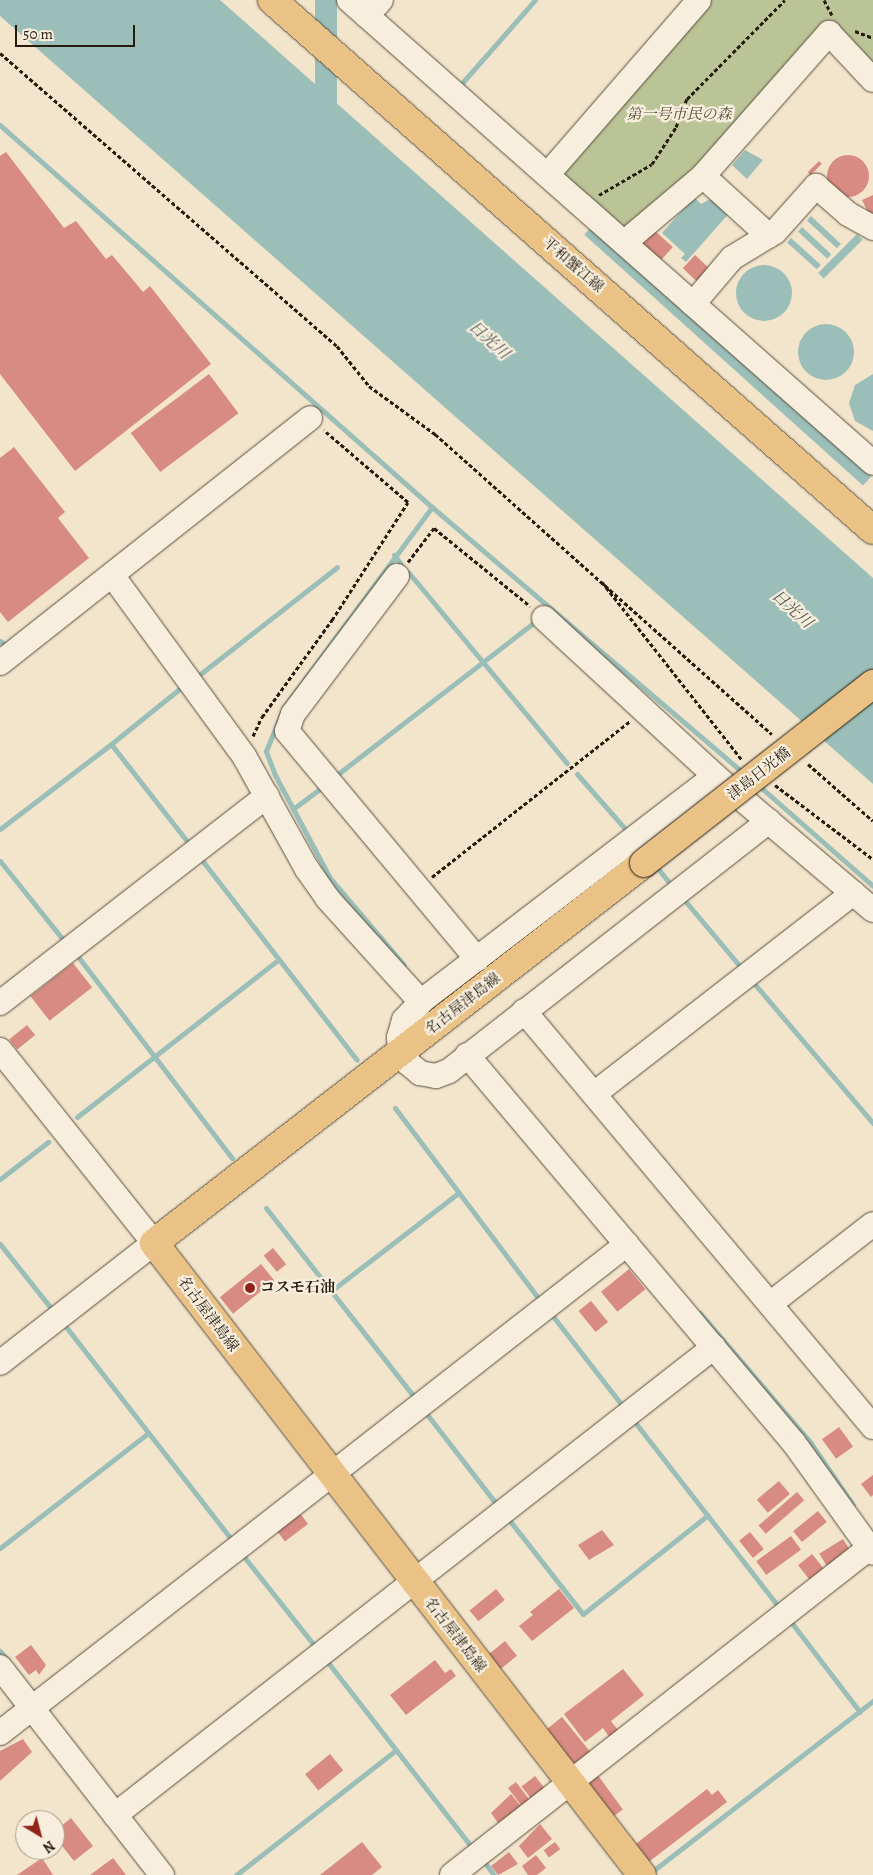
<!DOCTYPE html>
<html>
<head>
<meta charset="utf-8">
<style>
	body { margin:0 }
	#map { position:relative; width:873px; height:1875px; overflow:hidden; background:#f3e5cc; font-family:Alegreya,"Noto Serif JP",serif }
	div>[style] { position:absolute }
	.green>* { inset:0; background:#bbc497 }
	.water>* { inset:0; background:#9bbfb8; transform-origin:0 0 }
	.round { border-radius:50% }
	.stream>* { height:5px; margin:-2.5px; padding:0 2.5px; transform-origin:2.5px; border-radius:2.5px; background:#9bbfb8 }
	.building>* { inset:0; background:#d88b82; transform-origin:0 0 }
	.path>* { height:3px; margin-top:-1.5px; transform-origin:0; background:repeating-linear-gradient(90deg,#261b0d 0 4px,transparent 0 6.5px) }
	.roads { filter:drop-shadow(0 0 1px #594e3d) drop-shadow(0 0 1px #594e3d) }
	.minor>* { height:24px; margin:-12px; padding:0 12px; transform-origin:12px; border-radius:12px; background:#f7eede }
	.major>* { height:28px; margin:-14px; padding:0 14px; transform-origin:14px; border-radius:14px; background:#eac286 }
	.bridges { filter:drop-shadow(0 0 1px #261b0d) drop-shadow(0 0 1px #261b0d) }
	.major-bridge>* { height:28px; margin:-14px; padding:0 14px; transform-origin:14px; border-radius:14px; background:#eac286 }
	.dots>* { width:14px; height:14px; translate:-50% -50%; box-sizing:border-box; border:2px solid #f7eede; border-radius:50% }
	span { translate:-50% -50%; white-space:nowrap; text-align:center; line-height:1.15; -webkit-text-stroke:4.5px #f7eede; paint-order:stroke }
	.park-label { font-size:15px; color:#534e36; font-style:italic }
	.street-label { font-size:15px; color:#261b0d }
	.poi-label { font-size:15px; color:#261b0d; font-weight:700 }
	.left { translate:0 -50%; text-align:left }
	.water-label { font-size:16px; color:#4f5449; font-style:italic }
	.north { position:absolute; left:15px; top:1810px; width:50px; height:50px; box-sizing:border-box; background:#f7eede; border:1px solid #a39a8a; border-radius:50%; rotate:143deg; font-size:14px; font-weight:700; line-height:20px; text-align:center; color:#261b0d }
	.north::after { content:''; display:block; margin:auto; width:18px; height:22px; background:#8f2418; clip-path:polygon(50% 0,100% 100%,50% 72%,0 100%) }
	.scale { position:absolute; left:15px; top:25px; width:120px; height:22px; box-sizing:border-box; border:2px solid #261b0d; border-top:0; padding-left:6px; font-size:15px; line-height:18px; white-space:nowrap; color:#261b0d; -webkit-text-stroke:4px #f7eede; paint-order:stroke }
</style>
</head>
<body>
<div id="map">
	<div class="green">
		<div style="clip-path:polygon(709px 0,873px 0,873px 73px,829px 24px,712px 159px,628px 232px,561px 174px)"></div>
	</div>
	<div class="water">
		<div style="clip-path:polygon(0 0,220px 0,873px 578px,873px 784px,0 16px)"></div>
		<div style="left:315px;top:0;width:22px;height:259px"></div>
		<div style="clip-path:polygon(745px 150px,763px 160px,747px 179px,732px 165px)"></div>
		<div style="clip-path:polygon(716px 196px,732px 210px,686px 262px,681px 258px,685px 254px,662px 233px,694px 197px,701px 204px)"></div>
		<div style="left:811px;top:216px;width:41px;height:6px;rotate:43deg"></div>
		<div style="left:593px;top:225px;width:375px;height:13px;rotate:42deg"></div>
		<div style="left:802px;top:227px;width:40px;height:6px;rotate:43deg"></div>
		<div style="left:857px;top:234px;width:8px;height:55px;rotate:45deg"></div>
		<div style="left:791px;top:238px;width:40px;height:6px;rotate:42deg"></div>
		<div class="round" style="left:736px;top:265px;width:56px;height:56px"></div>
		<div class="round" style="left:798px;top:324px;width:56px;height:56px"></div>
		<div style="clip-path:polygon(873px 374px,873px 431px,855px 421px,849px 403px,855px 385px)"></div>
	</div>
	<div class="stream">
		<div style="left:462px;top:83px;width:111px;rotate:-48.7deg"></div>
		<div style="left:0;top:125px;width:577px;rotate:41.49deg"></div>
		<div style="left:432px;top:507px;width:411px;rotate:40.5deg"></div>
		<div style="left:394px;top:555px;width:11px;rotate:52deg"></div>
		<div style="left:409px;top:573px;width:247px;rotate:50.3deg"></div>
		<div style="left:0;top:641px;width:9px;rotate:32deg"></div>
		<div style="left:199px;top:675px;width:175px;rotate:-38deg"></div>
		<div style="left:183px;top:686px;width:92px;rotate:141.1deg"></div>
		<div style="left:111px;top:744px;width:127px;rotate:52deg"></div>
		<div style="left:577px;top:774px;width:76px;rotate:48.7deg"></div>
		<div style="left:334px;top:777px;width:257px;rotate:-37.7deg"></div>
		<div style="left:757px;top:784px;width:154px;rotate:41.3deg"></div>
		<div style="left:293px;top:809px;width:38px;rotate:-37deg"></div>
		<div style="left:0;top:829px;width:140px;rotate:-37.4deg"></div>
		<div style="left:201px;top:859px;width:254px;rotate:52.2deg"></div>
		<div style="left:0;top:861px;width:104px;rotate:51.3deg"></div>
		<div style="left:655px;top:865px;width:27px;rotate:51deg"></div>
		<div style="left:686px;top:902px;width:90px;rotate:50deg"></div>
		<div style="left:76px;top:954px;width:257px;rotate:52.6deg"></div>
		<div style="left:404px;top:965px;width:114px;rotate:-130.4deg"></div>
		<div style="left:330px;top:878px;width:117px;rotate:-118.1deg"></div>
		<div style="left:275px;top:775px;width:26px;rotate:-111deg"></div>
		<div style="left:266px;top:751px;width:48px;rotate:-67.8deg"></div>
		<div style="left:284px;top:707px;width:249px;rotate:-53.5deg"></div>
		<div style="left:752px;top:981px;width:187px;rotate:49.6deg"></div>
		<div style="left:395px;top:1108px;width:243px;rotate:53deg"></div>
		<div style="left:77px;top:1117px;width:256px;rotate:-38deg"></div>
		<div style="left:0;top:1179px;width:61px;rotate:-37.6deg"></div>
		<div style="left:266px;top:1208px;width:241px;rotate:51.9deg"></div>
		<div style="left:0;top:1244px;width:87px;rotate:51.5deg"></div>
		<div style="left:331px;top:1291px;width:159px;rotate:-37.6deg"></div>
		<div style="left:700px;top:1313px;width:170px;rotate:49.5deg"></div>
		<div style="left:810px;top:1442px;width:76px;rotate:55.7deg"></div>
		<div style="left:552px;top:1315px;width:119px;rotate:52.2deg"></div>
		<div style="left:63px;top:1323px;width:279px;rotate:52.1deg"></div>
		<div style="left:426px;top:1413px;width:118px;rotate:52.3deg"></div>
		<div style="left:634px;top:1421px;width:239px;rotate:52.1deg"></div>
		<div style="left:510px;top:1521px;width:118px;rotate:51.9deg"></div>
		<div style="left:583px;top:1614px;width:159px;rotate:-38.4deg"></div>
		<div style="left:0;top:1548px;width:187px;rotate:-37.8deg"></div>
		<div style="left:241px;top:1553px;width:122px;rotate:51.6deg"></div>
		<div style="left:791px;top:1622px;width:113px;rotate:52.5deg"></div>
		<div style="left:0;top:1651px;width:13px;rotate:51deg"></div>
		<div style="left:326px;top:1660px;width:239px;rotate:52.1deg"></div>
		<div style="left:483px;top:1860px;width:19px;rotate:54deg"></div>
		<div style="left:654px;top:1870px;width:277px;rotate:-37.7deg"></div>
		<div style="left:236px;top:1875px;width:203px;rotate:-38deg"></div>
	</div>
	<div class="building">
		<div style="clip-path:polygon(6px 152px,64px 228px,76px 221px,106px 259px,112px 255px,143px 292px,150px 286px,211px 364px,75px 471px,0 374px,0 156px)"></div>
		<div class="round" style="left:827px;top:155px;width:42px;height:42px"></div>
		<div style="left:819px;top:161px;width:4px;height:16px;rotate:45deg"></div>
		<div style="clip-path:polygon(873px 195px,873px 213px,869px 214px,862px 200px)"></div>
		<div style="left:655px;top:231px;width:24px;height:21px;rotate:42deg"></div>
		<div style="left:695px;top:255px;width:22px;height:18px;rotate:43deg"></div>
		<div style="left:209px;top:374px;width:49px;height:98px;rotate:53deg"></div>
		<div style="clip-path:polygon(14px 447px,65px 512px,58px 518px,89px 558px,8px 622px,0 612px,0 458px)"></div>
		<div style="left:73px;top:963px;width:31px;height:54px;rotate:52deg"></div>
		<div style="left:27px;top:1025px;width:13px;height:23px;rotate:51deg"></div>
		<div style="left:273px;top:1248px;width:21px;height:12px;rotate:51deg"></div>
		<div style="left:261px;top:1264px;width:21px;height:53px;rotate:51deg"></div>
		<div style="left:629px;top:1269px;width:26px;height:36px;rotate:51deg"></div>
		<div style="left:591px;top:1301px;width:27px;height:16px;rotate:51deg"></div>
		<div style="left:839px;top:1427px;width:24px;height:21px;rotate:54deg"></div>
		<div style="clip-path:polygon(873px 1475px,873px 1495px,871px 1497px,861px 1484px)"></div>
		<div style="left:779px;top:1481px;width:17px;height:29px;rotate:50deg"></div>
		<div style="left:797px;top:1492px;width:11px;height:51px;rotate:49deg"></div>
		<div style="left:818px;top:1511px;width:14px;height:32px;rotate:51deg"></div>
		<div style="left:299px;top:1512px;width:15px;height:29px;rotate:53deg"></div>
		<div style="clip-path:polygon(602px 1530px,614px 1545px,589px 1560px,578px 1545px)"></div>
		<div style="left:750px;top:1532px;width:22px;height:14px;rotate:51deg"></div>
		<div style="left:791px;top:1536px;width:17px;height:43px;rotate:54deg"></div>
		<div style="left:843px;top:1539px;width:15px;height:28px;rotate:58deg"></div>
		<div style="left:812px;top:1554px;width:21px;height:18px;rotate:51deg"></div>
		<div style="left:496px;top:1589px;width:14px;height:34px;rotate:51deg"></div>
		<div style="clip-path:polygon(559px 1589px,574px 1608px,532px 1641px,519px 1626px,533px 1615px,530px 1612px)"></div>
		<div style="left:505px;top:1641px;width:19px;height:23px;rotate:51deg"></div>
		<div style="clip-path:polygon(31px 1645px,46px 1665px,39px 1675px,36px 1670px,29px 1675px,15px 1657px)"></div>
		<div style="clip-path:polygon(435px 1660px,445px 1673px,451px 1669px,456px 1676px,406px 1715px,390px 1695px)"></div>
		<div style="clip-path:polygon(623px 1669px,644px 1695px,611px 1721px,621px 1734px,612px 1741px,603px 1728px,585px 1742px,564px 1714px)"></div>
		<div style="left:562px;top:1717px;width:46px;height:24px;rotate:51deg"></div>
		<div style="clip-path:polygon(23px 1739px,32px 1752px,0 1781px,0 1751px)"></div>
		<div style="left:330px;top:1754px;width:21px;height:32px;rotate:51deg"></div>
		<div style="left:597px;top:1774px;width:44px;height:14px;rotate:54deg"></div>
		<div style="left:535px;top:1776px;width:18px;height:17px;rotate:52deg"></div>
		<div style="left:516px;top:1782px;width:26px;height:10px;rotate:53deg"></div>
		<div style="clip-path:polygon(707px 1789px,712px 1795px,718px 1790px,727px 1802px,646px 1864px,633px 1846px)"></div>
		<div style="clip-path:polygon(511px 1794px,524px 1810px,510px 1821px,507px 1816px,498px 1823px,491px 1813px)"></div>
		<div style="clip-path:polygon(71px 1818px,93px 1846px,74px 1861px,55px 1837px,55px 1831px)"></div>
		<div style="clip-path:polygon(540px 1824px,552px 1839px,528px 1858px,519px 1846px)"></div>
		<div style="clip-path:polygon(362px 1842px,382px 1867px,372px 1875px,320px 1875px)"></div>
		<div style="left:555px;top:1842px;width:9px;height:14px;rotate:54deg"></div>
		<div style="clip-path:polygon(509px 1852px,518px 1864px,498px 1875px,491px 1866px)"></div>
		<div style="clip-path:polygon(536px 1855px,546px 1868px,537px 1875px,528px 1875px,522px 1866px)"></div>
		<div style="clip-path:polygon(42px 1858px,53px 1875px,17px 1875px)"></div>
		<div style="clip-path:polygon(113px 1858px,126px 1875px,90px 1875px)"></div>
	</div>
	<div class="path">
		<div style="left:824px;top:0;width:17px;rotate:62deg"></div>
		<div style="left:855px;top:31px;width:19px;rotate:21deg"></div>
		<div style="left:0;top:53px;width:447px;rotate:41deg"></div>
		<div style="left:337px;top:346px;width:51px;rotate:51.3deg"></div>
		<div style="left:369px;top:386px;width:82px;rotate:36deg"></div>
		<div style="left:435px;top:434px;width:451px;rotate:41.7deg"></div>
		<div style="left:599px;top:195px;width:61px;rotate:-30.3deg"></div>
		<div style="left:652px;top:164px;width:44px;rotate:-57deg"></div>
		<div style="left:676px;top:127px;width:30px;rotate:-69deg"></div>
		<div style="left:687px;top:99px;width:139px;rotate:-45.3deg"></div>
		<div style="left:408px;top:562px;width:43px;rotate:-52.6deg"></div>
		<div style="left:434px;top:528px;width:124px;rotate:39.1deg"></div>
		<div style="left:602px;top:582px;width:226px;rotate:51.8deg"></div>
		<div style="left:253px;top:736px;width:21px;rotate:-65deg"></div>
		<div style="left:262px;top:717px;width:120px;rotate:-54.2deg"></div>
		<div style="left:332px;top:620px;width:140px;rotate:-57.2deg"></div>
		<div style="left:408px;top:502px;width:111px;rotate:-139.4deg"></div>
		<div style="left:808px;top:764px;width:86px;rotate:41.2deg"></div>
		<div style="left:775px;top:785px;width:123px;rotate:37.1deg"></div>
		<div style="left:432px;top:877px;width:252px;rotate:-38.2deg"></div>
	</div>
	<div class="roads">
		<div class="minor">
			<div style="left:349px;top:0;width:699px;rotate:41.46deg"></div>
			<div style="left:367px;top:16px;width:21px;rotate:-49deg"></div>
			<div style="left:548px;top:174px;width:230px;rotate:-49deg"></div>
			<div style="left:703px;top:176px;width:89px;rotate:42.3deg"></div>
			<div style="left:625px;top:242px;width:102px;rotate:-40.2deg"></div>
			<div style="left:703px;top:176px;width:191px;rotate:-48.6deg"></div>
			<div style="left:829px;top:33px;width:64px;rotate:46.9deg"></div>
			<div style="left:693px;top:304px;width:60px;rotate:-49.7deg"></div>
			<div style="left:732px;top:258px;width:50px;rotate:-31.2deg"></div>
			<div style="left:775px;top:232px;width:62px;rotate:-48.3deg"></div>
			<div style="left:816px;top:186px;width:43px;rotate:41.2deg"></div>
			<div style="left:848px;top:214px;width:29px;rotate:29deg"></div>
			<div style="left:112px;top:575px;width:224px;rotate:53.9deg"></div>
			<div style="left:244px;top:756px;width:129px;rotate:60.9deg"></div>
			<div style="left:307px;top:869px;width:35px;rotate:55deg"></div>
			<div style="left:327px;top:898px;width:140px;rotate:47.9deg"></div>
			<div style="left:397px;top:576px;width:173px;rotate:127deg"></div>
			<div style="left:293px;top:714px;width:18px;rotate:109deg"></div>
			<div style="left:287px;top:731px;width:297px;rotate:50.2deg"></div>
			<div style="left:544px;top:618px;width:233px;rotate:42.7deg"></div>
			<div style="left:715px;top:776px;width:207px;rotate:40.3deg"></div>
			<div style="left:0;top:663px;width:395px;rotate:-38.3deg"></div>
			<div style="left:715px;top:776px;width:371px;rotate:142.5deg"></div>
			<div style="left:421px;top:1002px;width:25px;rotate:133deg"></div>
			<div style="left:404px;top:1020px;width:18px;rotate:106deg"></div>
			<div style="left:399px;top:1037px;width:16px;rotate:86deg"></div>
			<div style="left:400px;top:1053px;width:13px;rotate:51deg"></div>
			<div style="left:408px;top:1063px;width:16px;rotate:40deg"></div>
			<div style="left:420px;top:1073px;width:16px;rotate:11deg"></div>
			<div style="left:436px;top:1076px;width:14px;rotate:-21deg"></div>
			<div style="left:449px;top:1071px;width:406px;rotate:-38deg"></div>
			<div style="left:0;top:1003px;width:338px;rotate:-37.8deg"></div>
			<div style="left:524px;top:1011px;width:543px;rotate:50.01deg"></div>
			<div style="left:0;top:1050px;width:247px;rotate:51.4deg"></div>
			<div style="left:154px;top:1243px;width:195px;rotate:142.1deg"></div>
			<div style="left:467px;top:1055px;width:507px;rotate:49.88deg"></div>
			<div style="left:794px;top:1443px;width:135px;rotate:54.3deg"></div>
			<div style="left:594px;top:1094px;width:328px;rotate:-37.8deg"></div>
			<div style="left:770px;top:1304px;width:130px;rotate:-37.8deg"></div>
			<div style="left:0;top:1667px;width:264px;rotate:52.1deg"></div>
			<div style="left:0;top:1733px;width:795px;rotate:-37.95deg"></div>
			<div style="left:115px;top:1815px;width:760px;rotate:-38deg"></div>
			<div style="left:452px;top:1875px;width:535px;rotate:-38.09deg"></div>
		</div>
		<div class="major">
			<div style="left:272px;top:0;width:801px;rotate:41.41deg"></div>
			<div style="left:642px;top:1875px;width:798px;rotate:-127.67deg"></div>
			<div style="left:154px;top:1243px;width:620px;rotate:-37.79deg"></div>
		</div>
	</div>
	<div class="bridges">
		<div class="major-bridge">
			<div style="left:644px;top:863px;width:291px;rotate:-38deg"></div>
		</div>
	</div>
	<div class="dots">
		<div style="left:250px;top:1288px;background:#8f2418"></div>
	</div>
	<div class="park-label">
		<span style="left:679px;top:115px">第一号市民の森</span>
	</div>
	<div class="street-label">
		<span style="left:573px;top:265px;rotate:41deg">平和蟹江線</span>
		<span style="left:759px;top:774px;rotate:-38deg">津島日光橋</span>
		<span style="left:463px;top:1004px;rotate:-38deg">名古屋津島線</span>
		<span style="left:208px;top:1314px;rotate:53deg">名古屋津島線</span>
		<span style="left:455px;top:1635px;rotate:52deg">名古屋津島線</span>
	</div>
	<div class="poi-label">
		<span class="left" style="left:260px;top:1288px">コスモ石油</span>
	</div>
	<div class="water-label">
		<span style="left:489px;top:340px;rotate:42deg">日光川</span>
		<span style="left:792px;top:609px;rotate:42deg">日光川</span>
	</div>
	<div class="north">N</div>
	<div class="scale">50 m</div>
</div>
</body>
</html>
